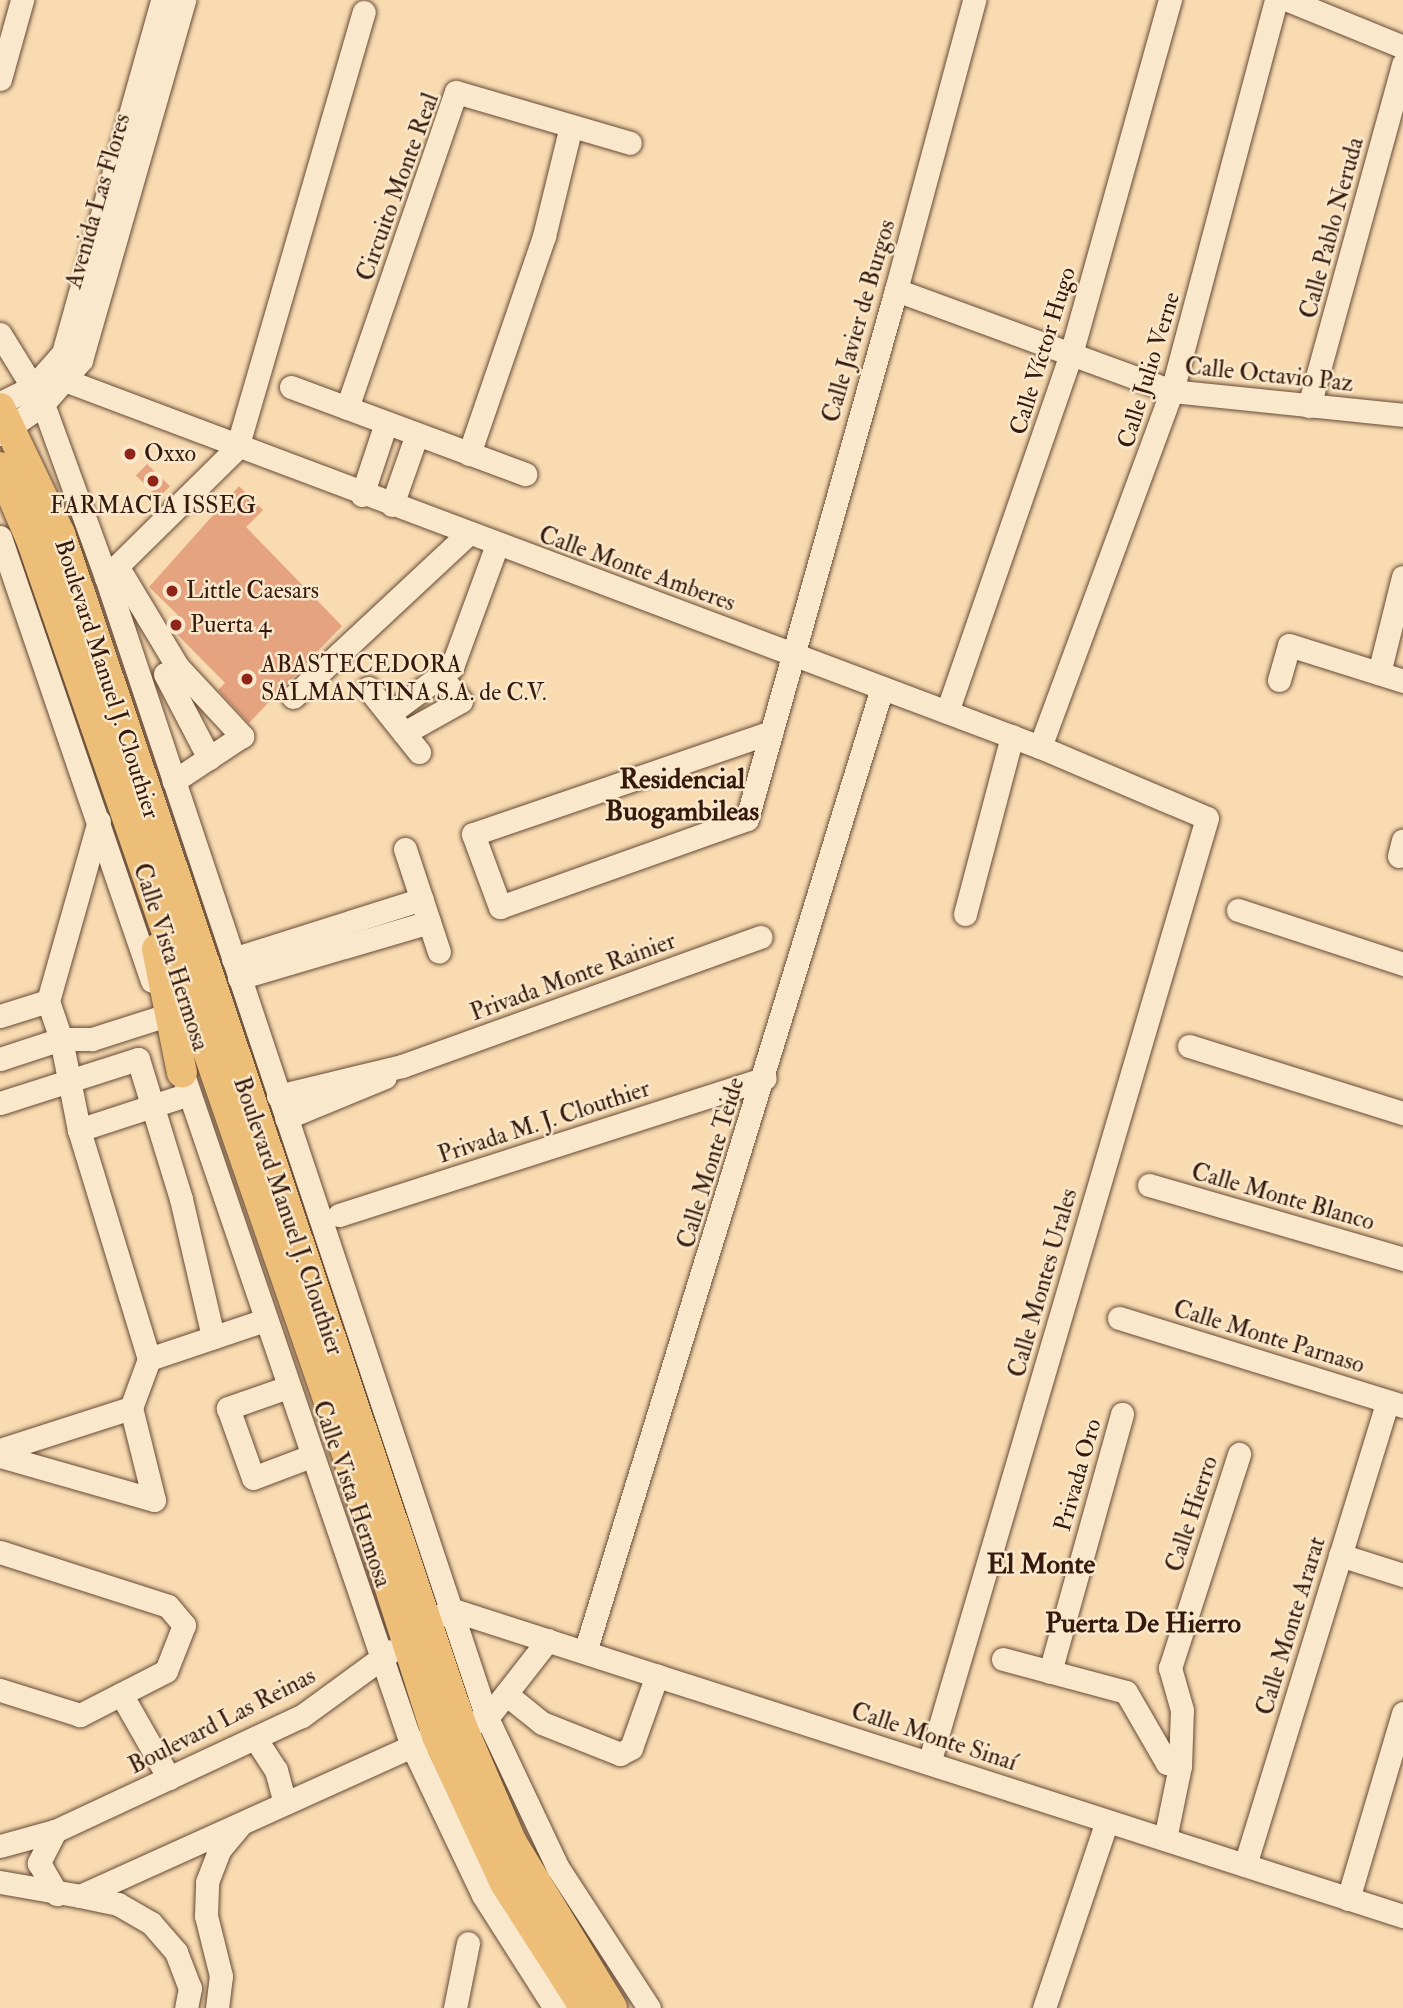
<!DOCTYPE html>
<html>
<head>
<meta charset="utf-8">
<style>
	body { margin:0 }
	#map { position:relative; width:1403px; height:2008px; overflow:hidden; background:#f8dbb1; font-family:"IM FELL Double Pica",serif }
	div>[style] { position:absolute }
	.building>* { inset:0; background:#e6a380; transform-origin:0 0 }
	.roads { filter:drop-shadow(0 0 2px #664a36) drop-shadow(0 0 2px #664a36) }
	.minor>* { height:23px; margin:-11.5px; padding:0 11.5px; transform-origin:11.5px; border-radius:11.5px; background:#fae8cc }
	.major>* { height:30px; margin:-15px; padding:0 15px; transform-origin:15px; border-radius:15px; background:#ecbe78 }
	.dots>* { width:19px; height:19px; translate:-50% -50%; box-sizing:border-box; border:4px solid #fae8cc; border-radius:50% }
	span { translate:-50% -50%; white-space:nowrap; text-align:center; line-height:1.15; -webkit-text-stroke:5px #fae8cc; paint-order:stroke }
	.street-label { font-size:24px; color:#36190d }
	.poi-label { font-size:24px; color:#36190d }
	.left { translate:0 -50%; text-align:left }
	.quarter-label { font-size:28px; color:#36190d; font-weight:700 }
</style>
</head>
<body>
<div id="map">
	<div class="building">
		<div style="left:147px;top:464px;width:32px;height:16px;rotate:44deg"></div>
		<div style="clip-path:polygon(239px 486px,263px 510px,246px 527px,342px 626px,249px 723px,218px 690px,225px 683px,169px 626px,178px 615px,149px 587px)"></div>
	</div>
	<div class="roads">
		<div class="minor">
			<div style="left:1288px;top:0;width:124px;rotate:22.2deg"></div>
			<div style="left:0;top:79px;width:82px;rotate:-74.4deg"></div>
			<div style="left:896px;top:290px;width:294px;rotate:20.1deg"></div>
			<div style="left:1172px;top:391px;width:232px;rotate:5.9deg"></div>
			<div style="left:0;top:334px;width:82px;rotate:58.4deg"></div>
			<div style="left:43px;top:404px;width:184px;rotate:70deg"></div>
			<div style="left:106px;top:577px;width:1203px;rotate:71.53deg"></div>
			<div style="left:487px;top:1718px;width:166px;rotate:64.7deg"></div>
			<div style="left:558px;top:1868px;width:167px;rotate:57deg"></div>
			<div style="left:46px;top:373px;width:1062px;rotate:20.62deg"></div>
			<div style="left:1040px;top:747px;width:181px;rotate:23deg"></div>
			<div style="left:1207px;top:818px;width:985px;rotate:106.39deg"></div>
			<div style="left:291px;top:387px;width:250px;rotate:20.4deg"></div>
			<div style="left:0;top:403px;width:37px;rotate:-26deg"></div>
			<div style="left:33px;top:387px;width:45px;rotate:-48.6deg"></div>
			<div style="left:63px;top:353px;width:367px;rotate:-74.3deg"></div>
			<div style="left:1309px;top:406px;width:355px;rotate:-74.6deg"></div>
			<div style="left:347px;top:408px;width:334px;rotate:-71deg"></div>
			<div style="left:456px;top:92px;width:181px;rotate:16.3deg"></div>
			<div style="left:0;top:434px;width:52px;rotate:-34.9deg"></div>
			<div style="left:43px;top:404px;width:58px;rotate:-49.2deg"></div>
			<div style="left:81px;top:360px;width:374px;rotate:-74deg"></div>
			<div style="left:469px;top:454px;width:231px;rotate:-71deg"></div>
			<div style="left:544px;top:236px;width:113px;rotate:-76.2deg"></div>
			<div style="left:362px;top:495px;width:76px;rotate:-71.6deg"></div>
			<div style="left:392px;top:505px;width:75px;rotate:-70.6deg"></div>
			<div style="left:0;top:537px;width:469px;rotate:71.1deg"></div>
			<div style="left:117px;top:566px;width:117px;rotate:59deg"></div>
			<div style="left:177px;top:666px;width:96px;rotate:47.1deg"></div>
			<div style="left:242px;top:736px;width:82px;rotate:146.5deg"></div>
			<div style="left:106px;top:577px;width:184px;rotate:-44.6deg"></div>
			<div style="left:237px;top:448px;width:454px;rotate:-73.8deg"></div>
			<div style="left:1379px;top:673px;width:99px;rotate:-76deg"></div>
			<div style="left:165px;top:674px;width:95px;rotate:62.4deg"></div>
			<div style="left:1279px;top:680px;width:36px;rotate:-74deg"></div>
			<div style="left:1289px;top:645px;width:120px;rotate:17.5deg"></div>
			<div style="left:368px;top:688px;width:82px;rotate:51.4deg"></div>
			<div style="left:293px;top:697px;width:239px;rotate:-43deg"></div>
			<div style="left:947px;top:712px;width:379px;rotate:-70.9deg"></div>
			<div style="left:1071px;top:354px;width:368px;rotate:-74.4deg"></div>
			<div style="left:389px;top:714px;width:79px;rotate:-36.7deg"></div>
			<div style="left:452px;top:667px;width:130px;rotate:-69.8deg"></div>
			<div style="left:771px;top:732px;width:315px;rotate:161.1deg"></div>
			<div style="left:473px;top:834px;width:78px;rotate:69.7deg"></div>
			<div style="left:500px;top:907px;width:262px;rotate:-19.6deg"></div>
			<div style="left:747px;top:819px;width:550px;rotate:-74.27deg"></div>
			<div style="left:896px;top:290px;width:300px;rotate:-74.9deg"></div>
			<div style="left:404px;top:733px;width:65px;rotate:-29.3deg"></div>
			<div style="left:461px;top:701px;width:32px;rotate:-129deg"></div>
			<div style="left:1040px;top:747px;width:380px;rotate:-69.7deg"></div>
			<div style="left:1172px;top:391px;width:405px;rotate:-75.1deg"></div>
			<div style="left:405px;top:849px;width:108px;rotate:71.7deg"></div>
			<div style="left:1399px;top:856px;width:16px;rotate:-76deg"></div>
			<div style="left:1238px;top:910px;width:174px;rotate:18.1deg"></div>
			<div style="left:965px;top:914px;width:184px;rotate:-75.2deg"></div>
			<div style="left:233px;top:959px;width:198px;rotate:-17.6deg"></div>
			<div style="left:239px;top:978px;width:198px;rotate:-16.4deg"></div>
			<div style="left:0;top:1016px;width:50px;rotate:-17.4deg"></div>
			<div style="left:1189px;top:1046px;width:224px;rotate:17.4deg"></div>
			<div style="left:177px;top:1057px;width:728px;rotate:71.17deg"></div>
			<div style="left:412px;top:1746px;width:165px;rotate:64.5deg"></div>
			<div style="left:483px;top:1895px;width:134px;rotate:57.5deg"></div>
			<div style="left:0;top:1059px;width:64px;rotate:-18.2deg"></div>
			<div style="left:61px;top:1039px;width:40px;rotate:-108.9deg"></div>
			<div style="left:48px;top:1001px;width:187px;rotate:-74.2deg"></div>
			<div style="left:189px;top:1094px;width:116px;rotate:161.9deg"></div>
			<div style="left:79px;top:1130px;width:239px;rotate:73deg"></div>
			<div style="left:149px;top:1359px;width:122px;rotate:-18.6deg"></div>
			<div style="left:278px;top:1096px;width:128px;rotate:-13.6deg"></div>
			<div style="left:402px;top:1066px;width:381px;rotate:-19.8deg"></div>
			<div style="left:0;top:1103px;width:145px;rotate:-17.7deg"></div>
			<div style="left:138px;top:1059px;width:146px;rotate:72.9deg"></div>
			<div style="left:181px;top:1199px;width:142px;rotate:76.9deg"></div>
			<div style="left:286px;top:1118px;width:107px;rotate:-22.5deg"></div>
			<div style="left:79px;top:1130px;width:93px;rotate:-101.2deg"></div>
			<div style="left:61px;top:1039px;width:31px"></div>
			<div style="left:92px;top:1039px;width:76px;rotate:-17.7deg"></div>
			<div style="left:1149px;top:1185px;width:265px;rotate:16.2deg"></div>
			<div style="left:339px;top:1215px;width:447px;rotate:-17.8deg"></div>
			<div style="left:1119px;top:1318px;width:297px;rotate:17.2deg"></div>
			<div style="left:288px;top:1387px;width:64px;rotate:160.7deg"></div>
			<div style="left:228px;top:1408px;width:74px;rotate:70.3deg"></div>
			<div style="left:253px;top:1478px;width:62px;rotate:-20.8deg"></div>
			<div style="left:0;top:1450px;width:138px;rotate:-17.8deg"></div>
			<div style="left:0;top:1456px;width:160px;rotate:15.9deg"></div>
			<div style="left:154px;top:1500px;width:95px;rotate:-104deg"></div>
			<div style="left:131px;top:1408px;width:52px;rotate:-69.8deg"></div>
			<div style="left:0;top:1552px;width:176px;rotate:17.8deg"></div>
			<div style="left:168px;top:1606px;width:25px;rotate:50deg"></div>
			<div style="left:184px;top:1625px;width:49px;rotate:111.4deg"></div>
			<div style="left:166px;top:1671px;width:97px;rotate:152.9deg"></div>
			<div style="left:80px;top:1715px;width:84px;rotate:-162.6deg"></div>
			<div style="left:1340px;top:1555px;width:66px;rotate:17.6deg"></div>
			<div style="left:442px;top:1615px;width:10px;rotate:-37deg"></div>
			<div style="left:450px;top:1609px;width:1001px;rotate:17.86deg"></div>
			<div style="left:585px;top:1652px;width:1009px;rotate:-72.88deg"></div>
			<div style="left:1003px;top:1659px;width:127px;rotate:15deg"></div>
			<div style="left:1126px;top:1692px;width:82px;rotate:60deg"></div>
			<div style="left:1167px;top:1763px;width:13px;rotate:13deg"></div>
			<div style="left:1050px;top:1672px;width:268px;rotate:-74.4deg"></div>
			<div style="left:121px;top:1694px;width:97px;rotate:60.3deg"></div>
			<div style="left:506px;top:1694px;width:46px;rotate:38.9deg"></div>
			<div style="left:542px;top:1723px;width:84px;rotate:21.7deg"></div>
			<div style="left:620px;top:1754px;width:13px;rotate:-29deg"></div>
			<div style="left:631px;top:1748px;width:77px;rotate:-70.4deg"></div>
			<div style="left:476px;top:1722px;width:12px;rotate:-20deg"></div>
			<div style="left:487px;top:1718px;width:99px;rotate:-52deg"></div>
			<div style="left:255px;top:1738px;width:38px;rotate:57deg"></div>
			<div style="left:276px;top:1770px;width:34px;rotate:75deg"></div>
			<div style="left:55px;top:1831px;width:36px;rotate:117deg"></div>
			<div style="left:39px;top:1863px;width:36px;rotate:60deg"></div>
			<div style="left:1165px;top:1839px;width:75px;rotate:-78.4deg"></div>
			<div style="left:1180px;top:1766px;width:56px;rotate:-88deg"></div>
			<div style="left:1182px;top:1710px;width:44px;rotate:-105.9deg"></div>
			<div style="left:1170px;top:1668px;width:225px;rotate:-72.1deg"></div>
			<div style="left:0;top:1846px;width:57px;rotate:-15.3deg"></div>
			<div style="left:55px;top:1831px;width:272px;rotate:-25deg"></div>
			<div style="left:302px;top:1716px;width:110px;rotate:-36.1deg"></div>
			<div style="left:1245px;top:1865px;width:484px;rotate:-72.9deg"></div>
			<div style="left:0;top:1882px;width:81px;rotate:9.9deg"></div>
			<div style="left:80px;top:1896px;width:377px;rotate:-24.3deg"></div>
			<div style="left:80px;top:1896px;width:39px;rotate:12deg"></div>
			<div style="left:118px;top:1904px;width:38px;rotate:30deg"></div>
			<div style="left:151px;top:1923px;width:38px;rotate:49deg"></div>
			<div style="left:176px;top:1952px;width:39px;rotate:69deg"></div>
			<div style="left:190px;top:1988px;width:20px;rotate:101deg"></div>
			<div style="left:1348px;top:1899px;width:194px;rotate:-73.5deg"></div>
			<div style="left:217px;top:2008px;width:32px;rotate:-83deg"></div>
			<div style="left:221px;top:1976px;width:62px;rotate:-104deg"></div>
			<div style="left:206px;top:1916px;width:34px;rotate:-88deg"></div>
			<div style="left:207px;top:1882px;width:34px;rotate:-69deg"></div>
			<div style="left:219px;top:1850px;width:31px;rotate:-50deg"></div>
			<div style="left:455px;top:2008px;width:66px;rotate:-78.7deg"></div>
			<div style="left:1044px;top:2008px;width:197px;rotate:-71.4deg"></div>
		</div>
		<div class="major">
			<div style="left:0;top:408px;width:140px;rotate:64.5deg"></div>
			<div style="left:60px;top:534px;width:1259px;rotate:71.38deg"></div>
			<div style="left:462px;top:1727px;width:124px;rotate:66.7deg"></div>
			<div style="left:511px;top:1841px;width:195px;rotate:58.8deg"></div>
			<div style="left:0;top:467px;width:82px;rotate:66.9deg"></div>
			<div style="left:32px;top:542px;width:978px;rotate:70.95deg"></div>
			<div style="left:351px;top:1466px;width:283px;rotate:72.3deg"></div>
			<div style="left:437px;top:1736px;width:162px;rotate:65.2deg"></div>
			<div style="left:505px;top:1883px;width:148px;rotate:57.4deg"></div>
			<div style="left:157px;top:949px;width:126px;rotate:78.6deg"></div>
		</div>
	</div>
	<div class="dots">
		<div style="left:130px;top:454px;background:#8f2418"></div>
		<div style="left:153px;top:481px;background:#8f2418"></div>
		<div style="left:172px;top:591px;background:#8f2418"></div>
		<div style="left:176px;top:625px;background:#8f2418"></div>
		<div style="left:247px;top:679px;background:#8f2418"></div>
	</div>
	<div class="street-label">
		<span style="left:398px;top:187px;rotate:-70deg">Circuito Monte Real</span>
		<span style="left:98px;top:201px;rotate:-74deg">Avenida Las Flores</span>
		<span style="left:1332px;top:228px;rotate:-75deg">Calle Pablo Neruda</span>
		<span style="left:859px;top:321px;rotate:-74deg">Calle Javier de Burgos</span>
		<span style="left:1043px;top:351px;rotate:-73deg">Calle Víctor Hugo</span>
		<span style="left:1149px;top:370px;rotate:-73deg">Calle Julio Verne</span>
		<span style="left:1269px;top:375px;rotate:6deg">Calle Octavio Paz</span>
		<span style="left:637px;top:569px;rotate:20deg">Calle Monte Amberes</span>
		<span style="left:107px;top:679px;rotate:72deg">Boulevard Manuel J. Clouthier</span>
		<span style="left:171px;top:957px;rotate:72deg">Calle Vista Hermosa</span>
		<span style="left:573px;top:977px;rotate:-20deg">Privada Monte Rainier</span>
		<span style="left:544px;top:1122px;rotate:-18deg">Privada M. J. Clouthier</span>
		<span style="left:711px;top:1163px;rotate:-73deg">Calle Monte Teide</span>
		<span style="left:1283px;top:1197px;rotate:16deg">Calle Monte Blanco</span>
		<span style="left:288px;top:1216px;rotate:71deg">Boulevard Manuel J. Clouthier</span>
		<span style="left:1043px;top:1283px;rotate:-74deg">Calle Montes Urales</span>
		<span style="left:1269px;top:1337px;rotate:17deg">Calle Monte Parnaso</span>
		<span style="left:1078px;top:1475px;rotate:-74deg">Privada Oro</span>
		<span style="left:352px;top:1494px;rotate:71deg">Calle Vista Hermosa</span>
		<span style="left:1192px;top:1514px;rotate:-72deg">Calle Hierro</span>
		<span style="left:1291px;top:1626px;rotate:-73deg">Calle Monte Ararat</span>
		<span style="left:222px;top:1721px;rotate:-27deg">Boulevard Las Reinas</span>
		<span style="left:934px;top:1737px;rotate:18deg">Calle Monte Sinaí</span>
	</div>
	<div class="poi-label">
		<span class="left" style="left:144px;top:454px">Oxxo</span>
		<span style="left:153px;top:506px">FARMACIA ISSEG</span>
		<span class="left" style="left:186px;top:591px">Little Caesars</span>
		<span class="left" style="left:190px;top:625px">Puerta 4</span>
		<span class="left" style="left:261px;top:679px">ABASTECEDORA<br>SALMANTINA S.A. de C.V.</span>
	</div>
	<div class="quarter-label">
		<span style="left:682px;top:796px">Residencial<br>Buogambileas</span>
		<span style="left:1041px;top:1565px">El Monte</span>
		<span style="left:1143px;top:1624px">Puerta De Hierro</span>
	</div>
</div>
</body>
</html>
